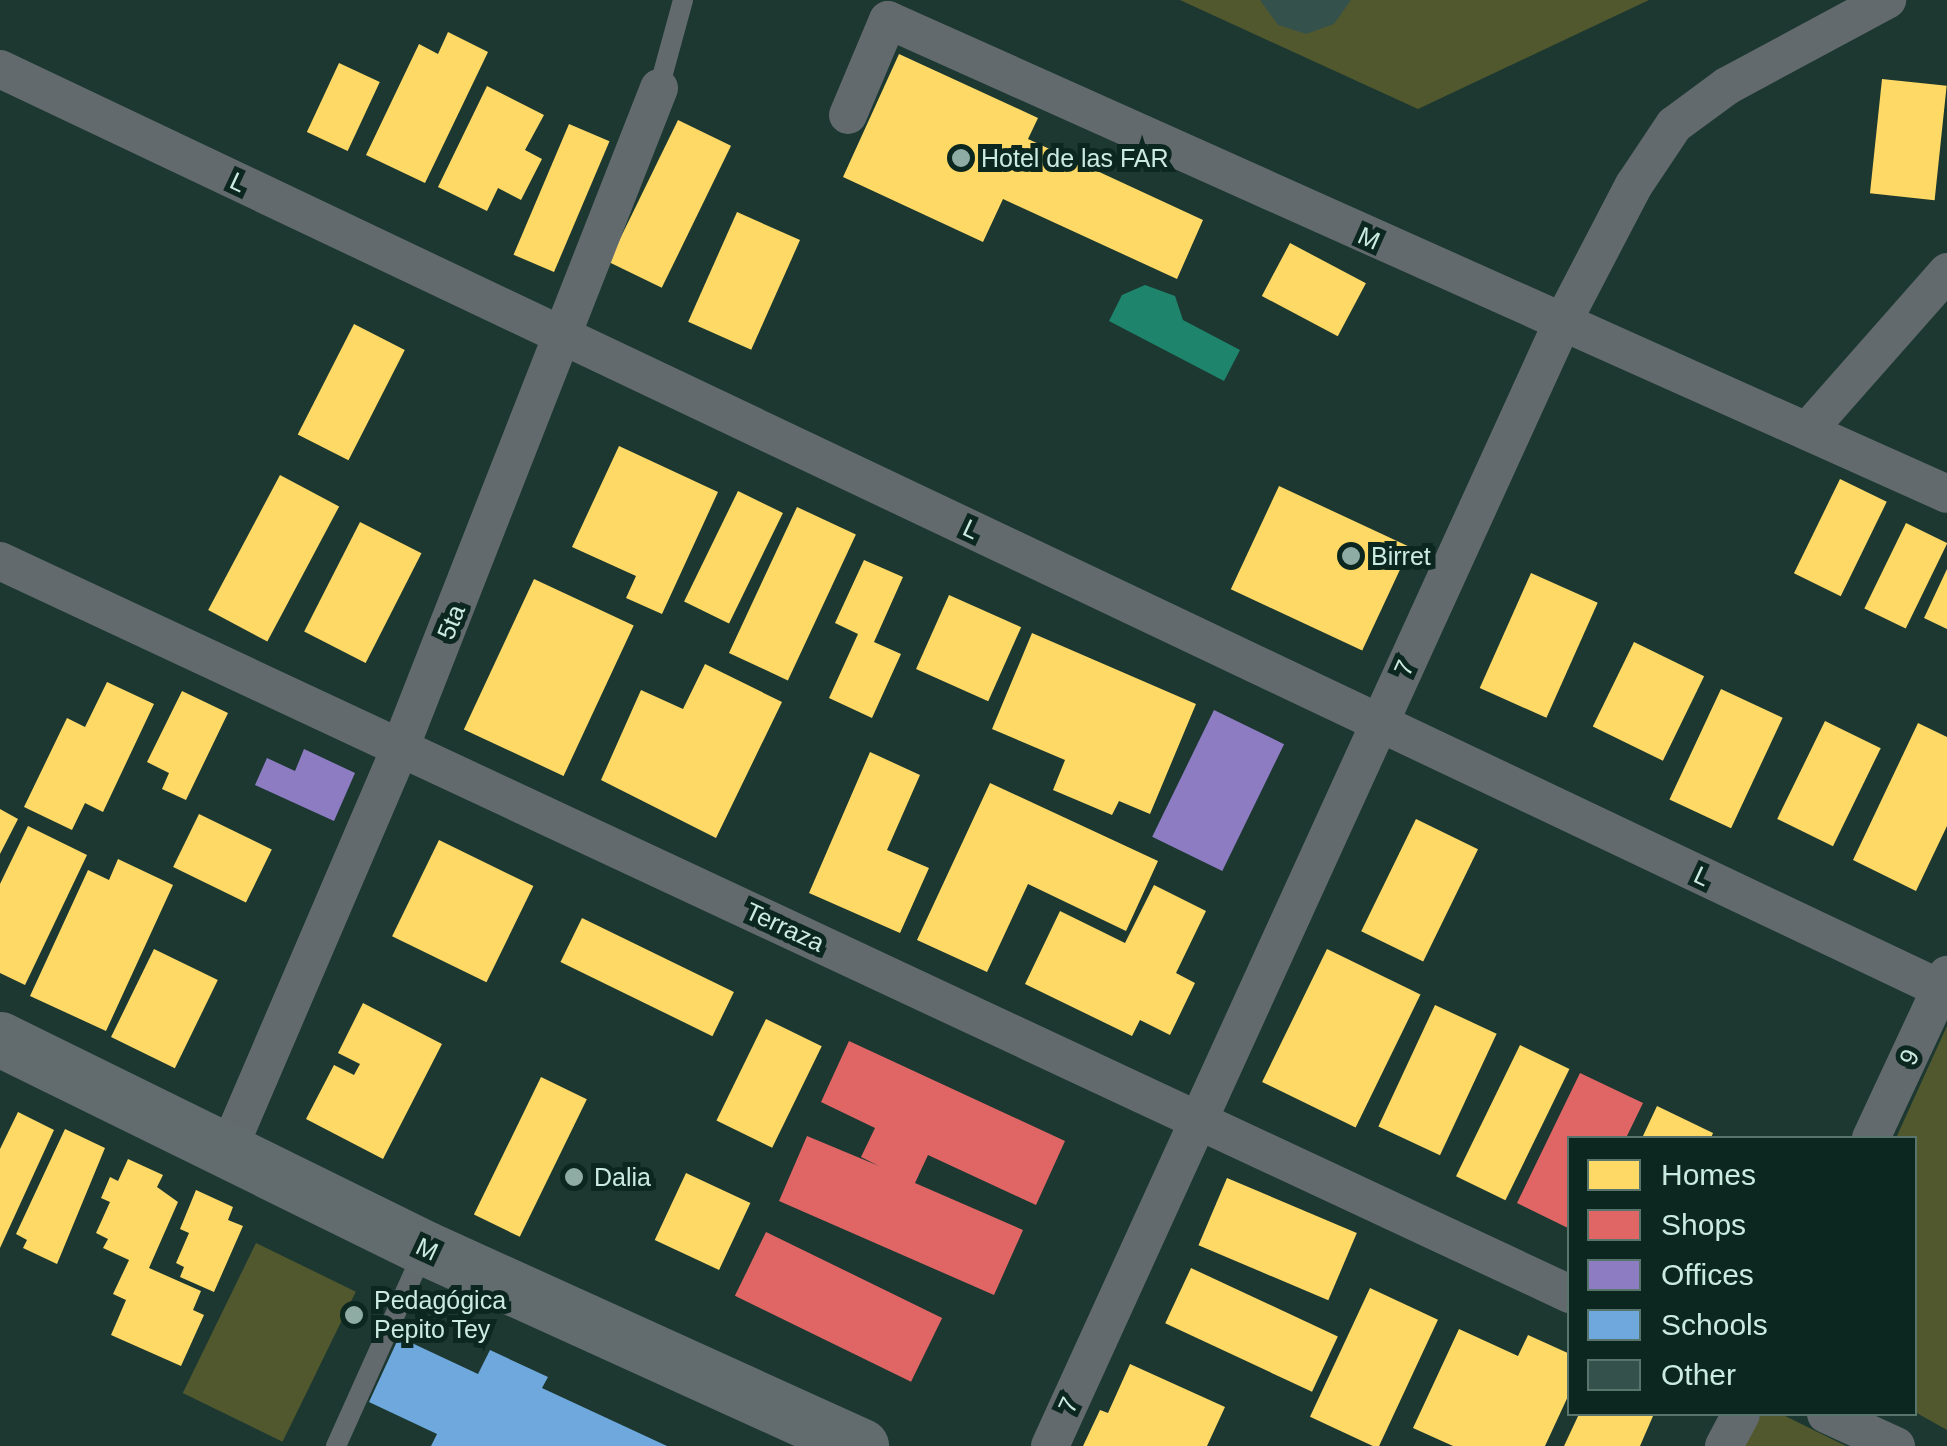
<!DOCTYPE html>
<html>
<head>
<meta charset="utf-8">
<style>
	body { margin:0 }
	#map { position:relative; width:1947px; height:1446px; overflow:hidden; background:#1c3831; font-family:Arial,sans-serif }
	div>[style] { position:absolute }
	.green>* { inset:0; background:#52582e; transform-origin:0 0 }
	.water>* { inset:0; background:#1e846c }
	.homes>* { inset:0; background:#ffd966; transform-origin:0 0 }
	.shops>* { inset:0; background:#e06666; transform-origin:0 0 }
	.offices>* { inset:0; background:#8e7cc3; transform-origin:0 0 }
	.schools>* { inset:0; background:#6fa8dc }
	.building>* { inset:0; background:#35514b }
	.lane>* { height:20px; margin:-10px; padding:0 10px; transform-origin:10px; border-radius:10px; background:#636a6d }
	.street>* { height:38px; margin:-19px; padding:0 19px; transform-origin:19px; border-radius:19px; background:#636a6d }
	.secondary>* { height:55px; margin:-27.5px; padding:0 27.5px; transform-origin:27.5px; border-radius:27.5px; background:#626b6e }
	.dots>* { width:28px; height:28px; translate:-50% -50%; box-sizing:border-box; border:5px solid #0b271f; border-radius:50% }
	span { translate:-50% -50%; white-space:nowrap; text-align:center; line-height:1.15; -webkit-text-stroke:10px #0b271f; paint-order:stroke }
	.poi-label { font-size:25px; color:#cbebe0 }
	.left { translate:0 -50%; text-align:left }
	.street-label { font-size:25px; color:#cbebe0 }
	.legend { position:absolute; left:1567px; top:1136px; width:350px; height:280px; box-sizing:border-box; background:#0b271f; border:2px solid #58756c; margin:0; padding:12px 18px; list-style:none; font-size:30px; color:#cbebe0 }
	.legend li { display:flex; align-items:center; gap:20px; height:50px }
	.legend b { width:50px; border:2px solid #58756c }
</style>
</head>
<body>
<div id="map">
	<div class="green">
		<div style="clip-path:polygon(1180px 0,1649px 0,1418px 109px)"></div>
		<div style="clip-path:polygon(1947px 1026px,1947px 1430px,1915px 1412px,1914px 1138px,1896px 1138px)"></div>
		<div style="left:256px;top:1243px;width:111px;height:167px;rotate:26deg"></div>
		<div style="clip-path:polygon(1761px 1414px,1781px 1414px,1846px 1446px,1745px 1446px)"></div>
	</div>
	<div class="water">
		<div style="clip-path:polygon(1145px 285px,1175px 296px,1183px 320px,1240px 350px,1224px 381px,1109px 321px,1122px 295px)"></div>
	</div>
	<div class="homes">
		<div style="clip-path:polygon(448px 32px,488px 52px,425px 183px,366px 155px,419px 44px,438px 54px)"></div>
		<div style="clip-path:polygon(899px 54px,1038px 118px,1028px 139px,1203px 220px,1177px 279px,1003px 199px,983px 242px,843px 177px)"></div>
		<div style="left:339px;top:63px;width:45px;height:76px;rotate:25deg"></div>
		<div style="left:1882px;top:79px;width:65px;height:115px;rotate:6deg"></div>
		<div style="clip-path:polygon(487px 86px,544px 115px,525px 150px,542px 159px,521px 200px,498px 188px,487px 211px,438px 187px)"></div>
		<div style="left:678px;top:120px;width:59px;height:158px;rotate:26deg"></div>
		<div style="left:569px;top:124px;width:44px;height:142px;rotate:23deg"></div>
		<div style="left:737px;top:212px;width:69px;height:120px;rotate:24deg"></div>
		<div style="left:1290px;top:243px;width:86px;height:60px;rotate:28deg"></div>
		<div style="left:354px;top:324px;width:57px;height:124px;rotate:27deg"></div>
		<div style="clip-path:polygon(619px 446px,718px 492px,662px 614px,626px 598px,636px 576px,572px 547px)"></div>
		<div style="left:280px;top:475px;width:67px;height:153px;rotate:28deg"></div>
		<div style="left:1840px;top:479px;width:52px;height:105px;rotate:26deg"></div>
		<div style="left:1279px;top:486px;width:145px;height:114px;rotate:25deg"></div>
		<div style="left:738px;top:491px;width:50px;height:123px;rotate:26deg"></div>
		<div style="left:797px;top:507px;width:65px;height:161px;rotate:25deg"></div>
		<div style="left:360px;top:522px;width:69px;height:123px;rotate:27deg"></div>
		<div style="left:1906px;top:523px;width:46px;height:95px;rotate:26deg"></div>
		<div style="clip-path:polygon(864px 560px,903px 577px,874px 642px,901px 654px,872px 718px,829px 698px,858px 634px,835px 623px)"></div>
		<div style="clip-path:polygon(1947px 569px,1947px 629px,1924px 618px)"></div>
		<div style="left:1531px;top:573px;width:73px;height:126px;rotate:24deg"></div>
		<div style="left:534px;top:579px;width:110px;height:166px;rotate:25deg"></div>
		<div style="left:949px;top:595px;width:79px;height:81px;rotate:24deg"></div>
		<div style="clip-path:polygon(1032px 633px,1196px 704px,1150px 814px,1119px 801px,1112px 815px,1053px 790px,1065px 760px,992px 729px)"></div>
		<div style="left:1634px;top:642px;width:78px;height:94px;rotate:26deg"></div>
		<div style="clip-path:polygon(705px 664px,782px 702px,716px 838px,601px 780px,641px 690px,683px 709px)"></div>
		<div style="clip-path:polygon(107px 682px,154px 704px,103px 812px,85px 803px,72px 830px,24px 807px,67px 718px,85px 727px)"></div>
		<div style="left:1721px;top:689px;width:68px;height:122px;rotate:25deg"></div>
		<div style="clip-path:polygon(182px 691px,228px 713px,186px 800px,162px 789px,169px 773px,147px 762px)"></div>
		<div style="left:1825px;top:721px;width:62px;height:109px;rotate:26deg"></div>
		<div style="clip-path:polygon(1918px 723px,1947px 737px,1947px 826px,1916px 891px,1853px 860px)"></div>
		<div style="clip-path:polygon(870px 752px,920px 775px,887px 850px,929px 868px,900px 933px,809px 893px)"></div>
		<div style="clip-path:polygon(990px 783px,1158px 861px,1126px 931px,1028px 884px,987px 972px,917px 940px)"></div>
		<div style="clip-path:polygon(0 809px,18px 819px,0 854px)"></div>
		<div style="left:199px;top:814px;width:81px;height:59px;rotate:26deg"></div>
		<div style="left:1416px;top:819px;width:69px;height:125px;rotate:26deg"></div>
		<div style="clip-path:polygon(28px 826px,87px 855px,25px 985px,0 973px,0 884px)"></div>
		<div style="left:439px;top:840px;width:105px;height:107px;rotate:26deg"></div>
		<div style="clip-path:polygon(118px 859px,173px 885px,106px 1031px,30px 996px,88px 870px,109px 880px)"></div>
		<div style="clip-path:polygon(1154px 885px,1206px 911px,1176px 973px,1195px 983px,1170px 1035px,1140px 1020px,1132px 1036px,1025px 984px,1060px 911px,1125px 943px)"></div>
		<div style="left:582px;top:918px;width:169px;height:49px;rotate:26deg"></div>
		<div style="left:154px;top:949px;width:71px;height:98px;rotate:26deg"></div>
		<div style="left:1327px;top:949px;width:104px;height:148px;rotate:26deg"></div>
		<div style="clip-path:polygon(363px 1003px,442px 1044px,383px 1159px,306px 1119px,334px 1065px,354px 1075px,360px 1064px,338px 1053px)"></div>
		<div style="left:1435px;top:1005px;width:68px;height:134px;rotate:25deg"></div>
		<div style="left:766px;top:1019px;width:62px;height:113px;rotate:26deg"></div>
		<div style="left:1520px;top:1045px;width:55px;height:146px;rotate:26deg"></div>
		<div style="left:541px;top:1077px;width:51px;height:153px;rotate:26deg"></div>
		<div style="clip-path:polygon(1657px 1106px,1713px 1133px,1711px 1138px,1642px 1138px)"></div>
		<div style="clip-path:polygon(18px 1112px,54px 1130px,0 1248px,0 1149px)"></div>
		<div style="clip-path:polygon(65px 1129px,105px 1148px,57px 1264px,23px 1248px,27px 1240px,16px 1234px)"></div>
		<div style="clip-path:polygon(128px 1159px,163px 1175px,157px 1187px,178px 1202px,149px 1268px,201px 1291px,193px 1310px,204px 1315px,181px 1366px,111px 1335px,126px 1300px,113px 1294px,129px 1260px,103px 1248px,108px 1239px,96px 1233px,110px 1202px,101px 1198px,110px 1177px,118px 1181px)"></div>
		<div style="left:686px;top:1173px;width:71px;height:74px;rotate:25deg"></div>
		<div style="left:1227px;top:1178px;width:141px;height:73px;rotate:23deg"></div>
		<div style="clip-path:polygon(196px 1190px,233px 1207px,228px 1220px,243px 1226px,214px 1292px,180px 1277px,184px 1267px,176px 1263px,189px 1233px,180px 1229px)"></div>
		<div style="left:1191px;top:1268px;width:162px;height:61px;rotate:25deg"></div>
		<div style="left:1370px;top:1288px;width:75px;height:142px;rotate:25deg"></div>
		<div style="clip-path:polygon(1459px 1329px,1518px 1356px,1528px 1335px,1570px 1354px,1570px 1392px,1545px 1446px,1453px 1446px,1413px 1428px)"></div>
		<div style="clip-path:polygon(1130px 1364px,1225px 1407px,1207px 1446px,1083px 1446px,1100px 1410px,1108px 1413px)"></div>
		<div style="clip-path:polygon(1579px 1414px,1649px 1414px,1653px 1416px,1640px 1446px,1564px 1446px)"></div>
	</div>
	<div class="shops">
		<div style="clip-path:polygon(849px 1041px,1065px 1141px,1036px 1205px,928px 1155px,915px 1183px,1023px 1230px,994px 1295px,779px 1201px,807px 1136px,879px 1166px,861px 1157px,875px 1128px,821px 1102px)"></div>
		<div style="clip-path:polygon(1580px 1073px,1643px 1103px,1626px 1138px,1570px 1138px,1570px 1229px,1517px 1203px)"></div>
		<div style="left:766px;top:1232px;width:196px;height:71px;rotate:26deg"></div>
	</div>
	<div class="offices">
		<div style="left:1214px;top:710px;width:78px;height:141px;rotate:26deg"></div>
		<div style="clip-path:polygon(304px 749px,355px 773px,334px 821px,255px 785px,267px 758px,295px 771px)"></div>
	</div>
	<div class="schools">
		<div style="clip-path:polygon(399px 1337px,478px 1374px,490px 1350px,548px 1377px,542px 1388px,667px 1446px,431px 1446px,437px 1434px,369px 1402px)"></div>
	</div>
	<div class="building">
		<div style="clip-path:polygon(1260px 0,1351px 0,1334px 24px,1306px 34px,1278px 25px)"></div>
	</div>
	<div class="lane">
		<div style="left:659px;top:88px;width:91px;rotate:-74.7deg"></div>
		<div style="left:336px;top:1446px;width:215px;rotate:-65.8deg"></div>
	</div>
	<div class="street">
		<div style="left:0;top:69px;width:2148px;rotate:25.36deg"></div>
		<div style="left:848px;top:115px;width:103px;rotate:-67.2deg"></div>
		<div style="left:888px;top:20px;width:1160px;rotate:24.11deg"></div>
		<div style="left:1807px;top:431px;width:212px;rotate:-48.6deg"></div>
		<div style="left:0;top:561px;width:1733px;rotate:25.03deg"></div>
		<div style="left:1871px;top:1138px;width:180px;rotate:-65deg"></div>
		<div style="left:228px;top:1150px;width:437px;rotate:-66.8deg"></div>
		<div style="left:400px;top:748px;width:709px;rotate:-68.57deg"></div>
		<div style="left:1826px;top:1414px;width:77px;rotate:24.6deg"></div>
		<div style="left:1050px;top:1446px;width:1232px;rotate:-65.49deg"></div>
		<div style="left:1561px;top:325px;width:158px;rotate:-62.5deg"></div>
		<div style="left:1634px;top:185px;width:72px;rotate:-56.3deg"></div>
		<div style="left:1674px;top:125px;width:66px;rotate:-36.3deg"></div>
		<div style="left:1727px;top:86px;width:182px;rotate:-28.3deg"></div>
		<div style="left:1724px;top:1446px;width:36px;rotate:-62deg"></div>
	</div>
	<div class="secondary">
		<div style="left:0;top:1039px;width:474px;rotate:26.2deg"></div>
		<div style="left:425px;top:1248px;width:479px;rotate:24.4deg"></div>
	</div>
	<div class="dots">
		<div style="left:961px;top:158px;background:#8eaca3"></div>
		<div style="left:1351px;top:556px;background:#8eaca3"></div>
		<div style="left:574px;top:1177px;background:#8eaca3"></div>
		<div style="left:354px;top:1315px;background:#8eaca3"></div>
	</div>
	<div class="poi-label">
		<span class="left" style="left:981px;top:158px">Hotel de las FAR</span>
		<span class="left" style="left:1371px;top:556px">Birret</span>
		<span class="left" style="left:594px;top:1177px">Dalia</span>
		<span class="left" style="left:374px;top:1315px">Pedagógica<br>Pepito Tey</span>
	</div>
	<div class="street-label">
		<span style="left:238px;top:182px;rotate:25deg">L</span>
		<span style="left:1369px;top:238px;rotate:24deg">M</span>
		<span style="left:971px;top:529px;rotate:25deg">L</span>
		<span style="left:451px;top:622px;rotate:-68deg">5ta</span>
		<span style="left:1404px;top:668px;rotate:-66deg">7</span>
		<span style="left:1702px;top:876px;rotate:25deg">L</span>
		<span style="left:785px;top:927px;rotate:25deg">Terraza</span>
		<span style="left:1909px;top:1057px;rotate:-65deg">9</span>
		<span style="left:427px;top:1249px;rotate:25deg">M</span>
		<span style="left:1068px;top:1405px;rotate:-65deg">7</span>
	</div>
	<ul class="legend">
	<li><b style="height:28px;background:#ffd966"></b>Homes</li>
	<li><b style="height:28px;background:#e06666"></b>Shops</li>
	<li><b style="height:28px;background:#8e7cc3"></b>Offices</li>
	<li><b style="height:28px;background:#6fa8dc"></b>Schools</li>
	<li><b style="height:28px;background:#35514b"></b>Other</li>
	</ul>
</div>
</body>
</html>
